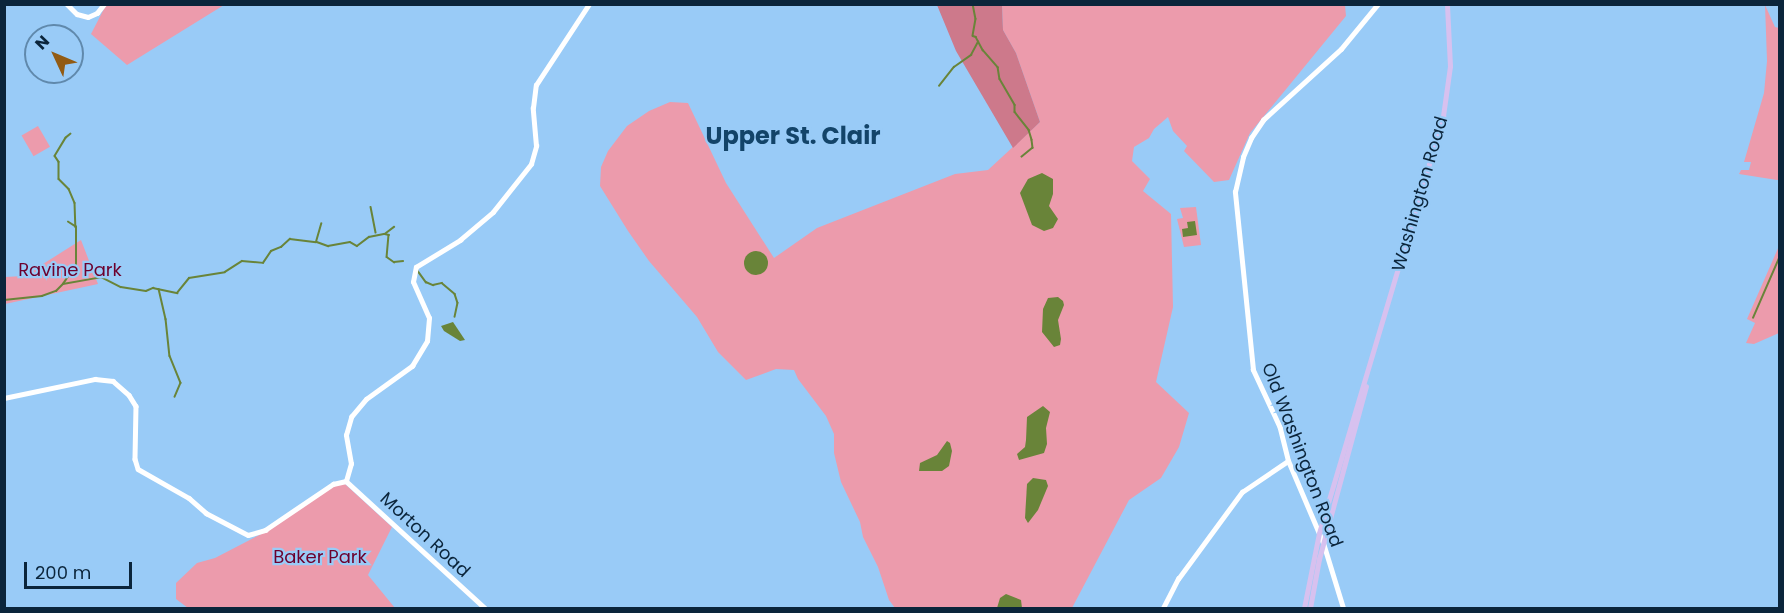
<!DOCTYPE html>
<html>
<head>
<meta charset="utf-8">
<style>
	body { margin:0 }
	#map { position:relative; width:1784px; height:613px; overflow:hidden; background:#99cbf7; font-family:Poppins,sans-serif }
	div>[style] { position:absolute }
	.green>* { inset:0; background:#ec9bac; transform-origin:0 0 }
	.forest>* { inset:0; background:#cd798b }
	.water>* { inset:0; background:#698439 }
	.round { border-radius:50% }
	.stream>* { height:1.5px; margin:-0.75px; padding:0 0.75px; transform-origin:0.75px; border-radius:0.75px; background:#698439 }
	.minor>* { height:4.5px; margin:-2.25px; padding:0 2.25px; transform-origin:2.25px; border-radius:2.25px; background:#fff }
	.major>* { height:5px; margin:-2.5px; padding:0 2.5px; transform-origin:2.5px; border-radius:2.5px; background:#d7c1ef }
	span { translate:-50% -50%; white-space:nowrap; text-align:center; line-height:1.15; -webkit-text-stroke:4.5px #99cbf7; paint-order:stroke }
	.street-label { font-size:18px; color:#0b253b }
	.park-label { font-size:18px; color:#6c002d }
	.district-label { font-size:24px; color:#134469; font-weight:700 }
	.frame { position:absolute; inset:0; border:6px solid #0b253b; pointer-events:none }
	.north { position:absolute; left:24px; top:24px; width:60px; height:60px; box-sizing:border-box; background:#99cbf7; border:2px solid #6089ac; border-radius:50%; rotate:314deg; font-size:16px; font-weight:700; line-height:24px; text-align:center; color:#0b253b }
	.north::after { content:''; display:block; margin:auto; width:21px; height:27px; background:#925b14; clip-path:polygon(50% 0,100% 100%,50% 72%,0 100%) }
	.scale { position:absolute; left:24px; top:562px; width:108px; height:27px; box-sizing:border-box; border:3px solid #0b253b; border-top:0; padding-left:8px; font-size:18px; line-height:21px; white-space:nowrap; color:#0b253b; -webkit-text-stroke:4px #99cbf7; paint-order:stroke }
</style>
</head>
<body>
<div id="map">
	<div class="green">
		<div style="clip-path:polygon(106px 5px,224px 5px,127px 65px,91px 34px)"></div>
		<div style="clip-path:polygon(1002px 5px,1345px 5px,1346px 16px,1250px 133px,1229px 180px,1214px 182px,1184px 151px,1187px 146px,1173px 131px,1168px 117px,1154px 129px,1149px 138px,1134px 147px,1132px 161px,1150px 179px,1143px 191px,1171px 214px,1173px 307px,1156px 382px,1189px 413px,1179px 447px,1161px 478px,1129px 500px,1072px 608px,895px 608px,889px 600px,878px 567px,863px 537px,860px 522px,841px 482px,834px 453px,834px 434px,826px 416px,798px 379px,794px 370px,776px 369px,746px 380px,718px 352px,697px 317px,649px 261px,628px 231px,600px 186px,601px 167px,608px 151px,627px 126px,649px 111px,670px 102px,688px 103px,726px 183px,774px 258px,817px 228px,955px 174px,988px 170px,1040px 122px,1016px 53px,1003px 30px)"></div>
		<div style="clip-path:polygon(1765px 5px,1775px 27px,1779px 28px,1780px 180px,1777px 180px,1739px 174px,1741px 170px,1749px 170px,1751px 162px,1744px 162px,1764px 93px,1767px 61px)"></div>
		<div style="left:38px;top:126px;width:24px;height:19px;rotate:60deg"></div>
		<div style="clip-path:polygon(1196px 207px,1201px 245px,1184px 247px,1177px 219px,1183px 218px,1180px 208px)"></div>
		<div style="clip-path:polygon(81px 240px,98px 284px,5px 304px,5px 277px,24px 276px)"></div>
		<div style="clip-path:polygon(1779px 246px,1779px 333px,1754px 344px,1746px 343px,1755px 323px,1747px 319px)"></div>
		<div style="clip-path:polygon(336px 484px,345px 484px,392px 527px,368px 575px,395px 608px,188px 608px,176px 599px,176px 583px,197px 563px,215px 558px,265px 532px)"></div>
	</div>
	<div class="forest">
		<div style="clip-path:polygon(937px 5px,1002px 5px,1003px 30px,1016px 53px,1040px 122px,1013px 148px,956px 51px)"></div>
	</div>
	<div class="water">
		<div style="clip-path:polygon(1042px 173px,1053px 179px,1053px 194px,1049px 206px,1058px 219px,1053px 228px,1044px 231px,1032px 225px,1020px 193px,1028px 179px)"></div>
		<div style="clip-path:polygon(1195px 221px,1197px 235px,1183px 237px,1182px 229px,1188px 228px,1187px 222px)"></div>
		<div class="round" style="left:744px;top:251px;width:24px;height:24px"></div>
		<div style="clip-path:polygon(1058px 297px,1063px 301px,1064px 305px,1058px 320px,1061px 339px,1060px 345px,1054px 347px,1042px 332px,1043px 309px,1048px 298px)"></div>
		<div style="clip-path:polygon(453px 322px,465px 340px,460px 341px,444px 331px,441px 326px)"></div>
		<div style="clip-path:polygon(1043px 406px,1050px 412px,1046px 428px,1047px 444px,1044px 453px,1019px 460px,1017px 454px,1025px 447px,1026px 440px,1027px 417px)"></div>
		<div style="clip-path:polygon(947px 441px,950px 443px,952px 451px,949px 466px,942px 471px,919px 471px,920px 463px,937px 455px)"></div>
		<div style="clip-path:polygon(1033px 478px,1046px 480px,1048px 486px,1038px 510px,1028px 523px,1025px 518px,1027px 484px)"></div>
		<div style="clip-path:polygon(1006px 594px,1021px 600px,1022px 608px,997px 608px,1000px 598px)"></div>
	</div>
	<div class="stream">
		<div style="left:973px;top:4px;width:15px;rotate:79deg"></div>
		<div style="left:976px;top:19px;width:17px;rotate:100deg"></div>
		<div style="left:973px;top:36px;width:3px;rotate:18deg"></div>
		<div style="left:976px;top:37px;width:15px;rotate:62deg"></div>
		<div style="left:983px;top:50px;width:23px;rotate:49deg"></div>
		<div style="left:998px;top:67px;width:12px;rotate:81deg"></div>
		<div style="left:1000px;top:79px;width:30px;rotate:60deg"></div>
		<div style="left:1015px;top:105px;width:7px;rotate:90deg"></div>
		<div style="left:1015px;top:112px;width:23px;rotate:52deg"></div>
		<div style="left:1029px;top:130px;width:10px;rotate:73deg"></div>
		<div style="left:1032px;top:140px;width:8px;rotate:83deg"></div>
		<div style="left:1033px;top:148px;width:14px;rotate:141deg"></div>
		<div style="left:939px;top:86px;width:24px;rotate:-52deg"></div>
		<div style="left:954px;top:67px;width:21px;rotate:-35deg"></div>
		<div style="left:971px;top:55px;width:15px;rotate:-62deg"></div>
		<div style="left:71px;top:134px;width:6px;rotate:141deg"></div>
		<div style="left:66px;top:138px;width:21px;rotate:121deg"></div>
		<div style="left:55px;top:156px;width:7px;rotate:56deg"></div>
		<div style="left:59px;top:162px;width:17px;rotate:90deg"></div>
		<div style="left:59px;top:179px;width:14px;rotate:45deg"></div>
		<div style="left:69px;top:189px;width:15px;rotate:67deg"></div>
		<div style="left:75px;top:203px;width:24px;rotate:88deg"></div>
		<div style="left:371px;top:207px;width:26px;rotate:79deg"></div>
		<div style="left:386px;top:233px;width:10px;rotate:-37deg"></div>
		<div style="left:317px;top:242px;width:12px;rotate:20deg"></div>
		<div style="left:328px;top:246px;width:22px;rotate:-10deg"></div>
		<div style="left:350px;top:242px;width:8px;rotate:30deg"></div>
		<div style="left:357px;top:246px;width:15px;rotate:-37deg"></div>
		<div style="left:369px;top:237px;width:16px;rotate:-11deg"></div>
		<div style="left:385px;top:234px;width:4px;rotate:14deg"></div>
		<div style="left:389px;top:235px;width:22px;rotate:95deg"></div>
		<div style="left:387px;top:257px;width:9px;rotate:36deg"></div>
		<div style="left:394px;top:262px;width:9px;rotate:-6deg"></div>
		<div style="left:418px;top:271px;width:14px;rotate:54deg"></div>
		<div style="left:426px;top:282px;width:8px;rotate:23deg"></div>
		<div style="left:433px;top:285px;width:9px;rotate:-13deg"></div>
		<div style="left:442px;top:283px;width:17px;rotate:40deg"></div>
		<div style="left:455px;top:294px;width:9px;rotate:72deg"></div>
		<div style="left:458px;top:303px;width:14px;rotate:102deg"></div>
		<div style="left:63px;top:284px;width:39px;rotate:-10deg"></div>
		<div style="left:101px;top:277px;width:22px;rotate:27deg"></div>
		<div style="left:121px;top:287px;width:25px;rotate:9deg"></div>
		<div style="left:146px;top:291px;width:8px;rotate:-23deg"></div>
		<div style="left:153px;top:288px;width:25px;rotate:12deg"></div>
		<div style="left:177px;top:293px;width:19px;rotate:-51deg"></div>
		<div style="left:189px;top:278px;width:36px;rotate:-9deg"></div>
		<div style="left:225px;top:272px;width:20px;rotate:-33deg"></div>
		<div style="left:242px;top:261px;width:21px;rotate:5deg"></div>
		<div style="left:263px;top:263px;width:14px;rotate:-56deg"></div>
		<div style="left:271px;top:251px;width:11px;rotate:-22deg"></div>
		<div style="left:281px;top:247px;width:12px;rotate:-42deg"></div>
		<div style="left:290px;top:239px;width:26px;rotate:7deg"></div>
		<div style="left:316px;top:242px;width:19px;rotate:-74deg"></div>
		<div style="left:159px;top:289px;width:31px;rotate:77deg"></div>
		<div style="left:166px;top:319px;width:37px;rotate:84deg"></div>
		<div style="left:170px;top:356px;width:29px;rotate:68deg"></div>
		<div style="left:181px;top:383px;width:15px;rotate:113deg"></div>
		<div style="left:4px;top:300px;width:38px;rotate:-6deg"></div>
		<div style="left:42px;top:296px;width:15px;rotate:-20deg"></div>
		<div style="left:56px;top:291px;width:10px;rotate:-45deg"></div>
		<div style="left:63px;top:284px;width:23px;rotate:-56deg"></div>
		<div style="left:76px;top:265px;width:38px;rotate:-90deg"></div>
		<div style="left:76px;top:227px;width:9px;rotate:-148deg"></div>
		<div style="left:1753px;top:318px;width:68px;rotate:-66.5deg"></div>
	</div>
	<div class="minor">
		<div style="left:67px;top:4px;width:14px;rotate:45deg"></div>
		<div style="left:77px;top:14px;width:11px;rotate:15deg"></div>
		<div style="left:88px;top:17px;width:10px;rotate:-24deg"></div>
		<div style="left:97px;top:13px;width:11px;rotate:-52deg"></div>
		<div style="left:4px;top:398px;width:93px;rotate:-11.8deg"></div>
		<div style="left:95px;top:379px;width:18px;rotate:6deg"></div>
		<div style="left:113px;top:381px;width:21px;rotate:41deg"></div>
		<div style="left:129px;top:395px;width:13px;rotate:58deg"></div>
		<div style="left:136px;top:406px;width:53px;rotate:91.1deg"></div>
		<div style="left:135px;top:459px;width:10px;rotate:73deg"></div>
		<div style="left:138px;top:469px;width:59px;rotate:29.6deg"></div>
		<div style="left:189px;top:498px;width:23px;rotate:41deg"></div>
		<div style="left:206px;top:513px;width:47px;rotate:27.6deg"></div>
		<div style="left:248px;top:535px;width:18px;rotate:-16deg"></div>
		<div style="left:265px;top:530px;width:82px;rotate:-34.1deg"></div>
		<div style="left:333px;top:484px;width:13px;rotate:-13deg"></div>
		<div style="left:346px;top:481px;width:18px;rotate:-74deg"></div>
		<div style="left:351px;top:464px;width:29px;rotate:-100deg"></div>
		<div style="left:346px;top:435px;width:19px;rotate:-74deg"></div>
		<div style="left:351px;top:417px;width:23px;rotate:-50deg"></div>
		<div style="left:366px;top:399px;width:57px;rotate:-35.7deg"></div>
		<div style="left:412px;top:366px;width:29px;rotate:-59deg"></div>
		<div style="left:427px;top:341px;width:23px;rotate:-85deg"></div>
		<div style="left:429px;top:318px;width:39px;rotate:-114deg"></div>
		<div style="left:413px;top:282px;width:15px;rotate:-79deg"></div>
		<div style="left:416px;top:267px;width:52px;rotate:-31.5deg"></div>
		<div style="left:460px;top:240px;width:43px;rotate:-40.3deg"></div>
		<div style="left:493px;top:212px;width:61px;rotate:-51.6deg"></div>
		<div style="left:531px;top:164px;width:19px;rotate:-74deg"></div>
		<div style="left:536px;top:146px;width:38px;rotate:-95deg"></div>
		<div style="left:533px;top:108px;width:23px;rotate:-83deg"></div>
		<div style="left:536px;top:85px;width:97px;rotate:-56.8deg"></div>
		<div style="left:346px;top:481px;width:188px;rotate:42.4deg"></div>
		<div style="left:1163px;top:608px;width:33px;rotate:-63deg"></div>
		<div style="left:1178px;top:579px;width:108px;rotate:-53.7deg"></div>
		<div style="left:1242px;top:492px;width:55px;rotate:-34deg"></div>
		<div style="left:1343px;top:608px;width:68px;rotate:-107.1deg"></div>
		<div style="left:1323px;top:543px;width:89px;rotate:-113.1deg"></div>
		<div style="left:1288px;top:461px;width:34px;rotate:-104deg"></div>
		<div style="left:1280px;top:428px;width:64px;rotate:-115deg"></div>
		<div style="left:1253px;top:370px;width:179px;rotate:-95.8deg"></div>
		<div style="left:1235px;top:192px;width:36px;rotate:-77deg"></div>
		<div style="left:1243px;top:157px;width:21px;rotate:-67deg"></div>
		<div style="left:1251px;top:138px;width:22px;rotate:-56deg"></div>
		<div style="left:1263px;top:120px;width:105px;rotate:-42.3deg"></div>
		<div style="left:1341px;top:49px;width:58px;rotate:-50.6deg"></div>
	</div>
	<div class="major">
		<div style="left:1304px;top:608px;width:76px;rotate:-78.7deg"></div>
		<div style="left:1319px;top:533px;width:435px;rotate:-73.4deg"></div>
		<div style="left:1443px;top:116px;width:50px;rotate:-82deg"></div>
		<div style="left:1450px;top:66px;width:62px;rotate:-92.8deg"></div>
		<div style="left:1310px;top:608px;width:50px;rotate:-79.6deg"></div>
		<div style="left:1319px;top:559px;width:179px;rotate:-74.8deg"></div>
	</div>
	<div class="street-label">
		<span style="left:1420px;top:194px;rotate:-74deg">Washington Road</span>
		<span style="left:1302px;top:455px;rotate:69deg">Old Washington Road</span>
		<span style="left:425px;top:535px;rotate:43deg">Morton Road</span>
	</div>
	<div class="park-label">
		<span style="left:70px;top:270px">Ravine Park</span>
		<span style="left:320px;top:557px">Baker Park</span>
	</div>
	<div class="district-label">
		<span style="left:793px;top:136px">Upper St. Clair</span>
	</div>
	<div class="frame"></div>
	<div class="north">N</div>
	<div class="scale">200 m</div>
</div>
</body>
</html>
